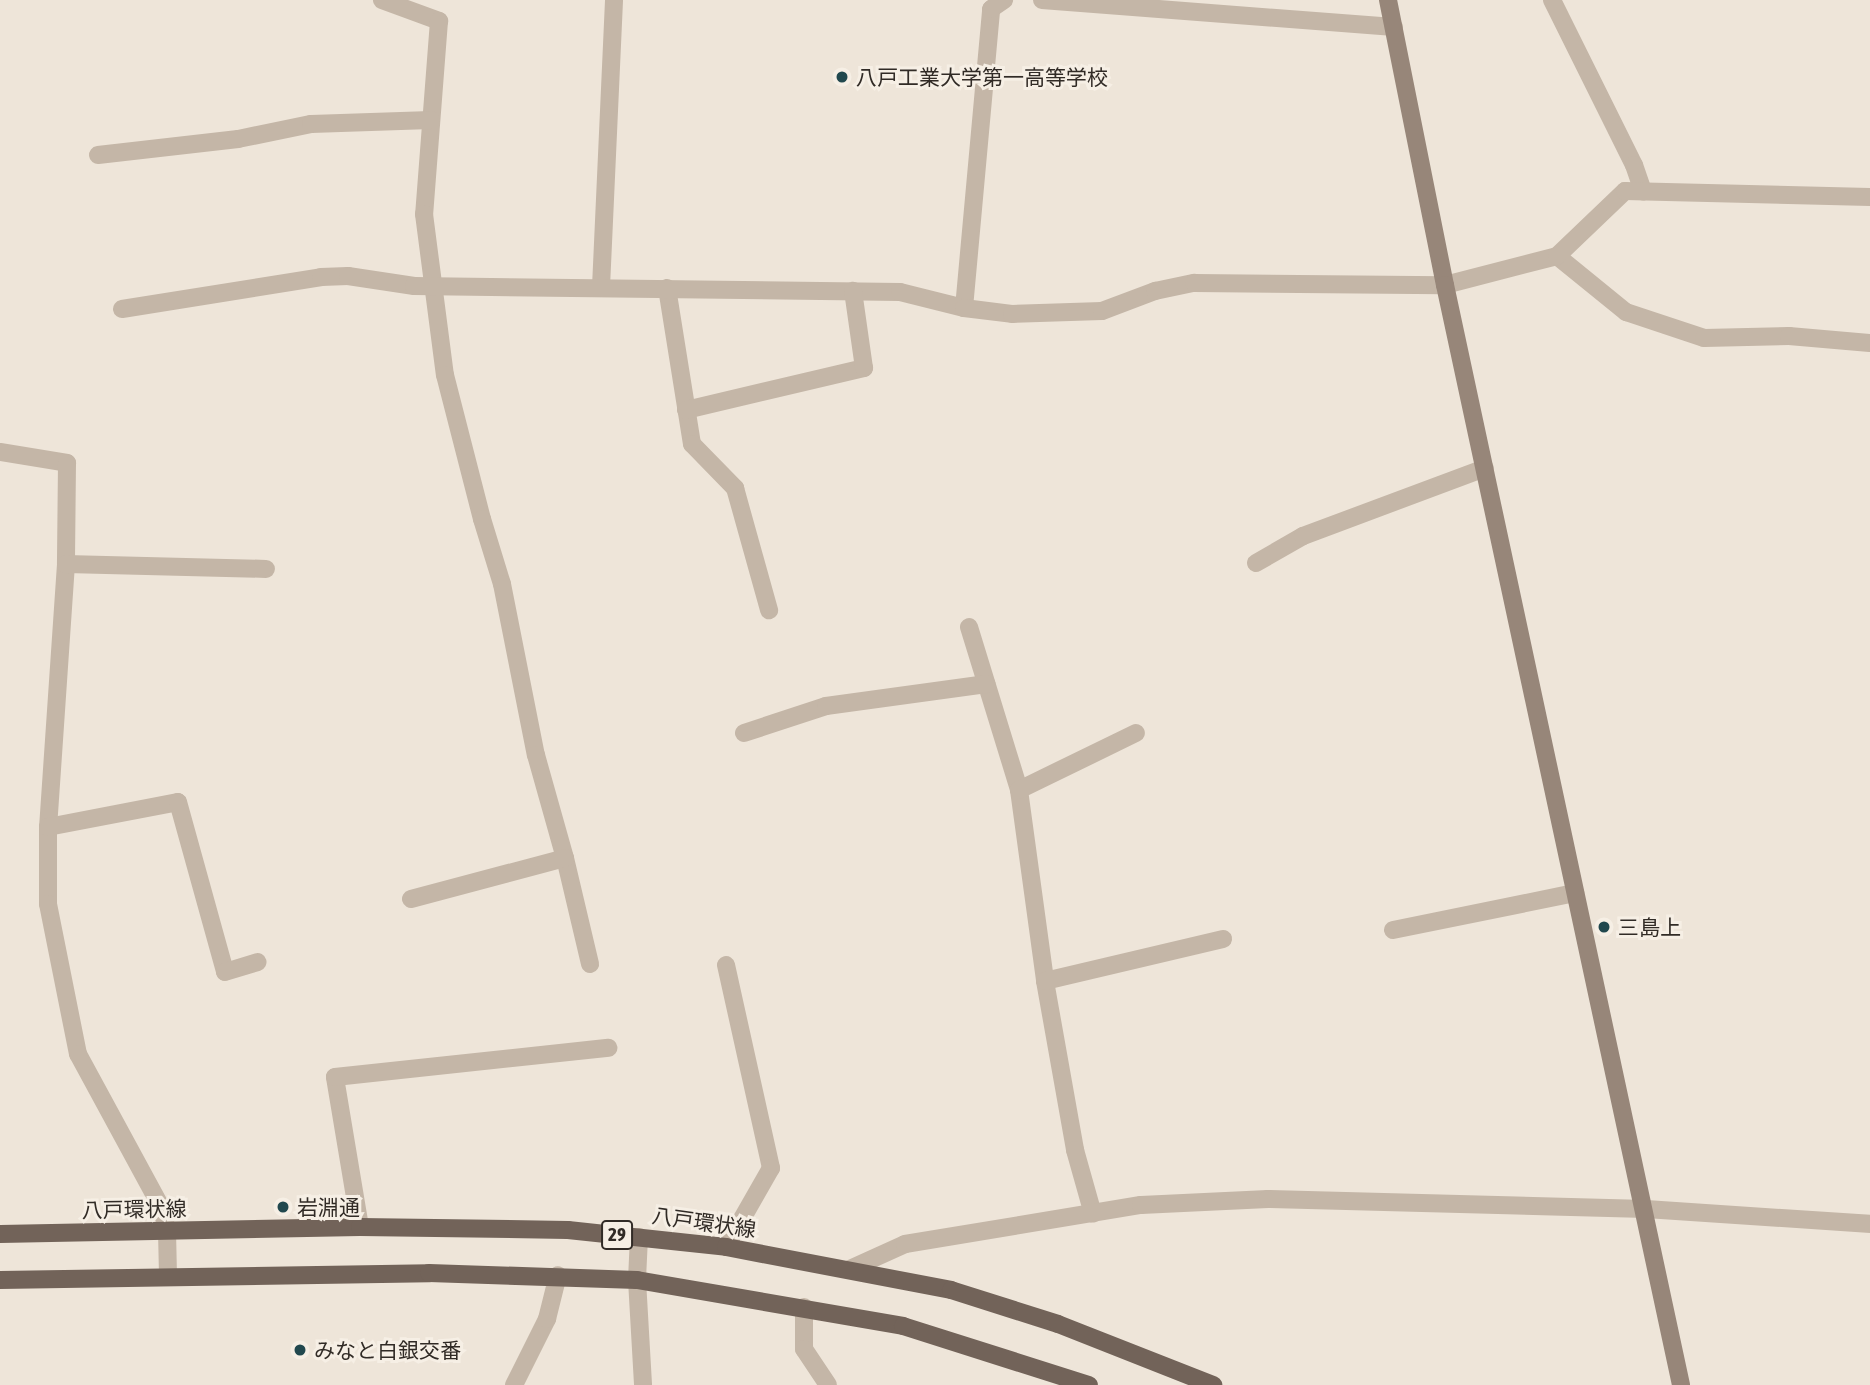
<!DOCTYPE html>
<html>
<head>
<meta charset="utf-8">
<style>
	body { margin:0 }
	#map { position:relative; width:1870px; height:1385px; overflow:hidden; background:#eee5d9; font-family:"Asap Condensed","Noto Sans JP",sans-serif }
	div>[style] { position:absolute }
	.street>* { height:18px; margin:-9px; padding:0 9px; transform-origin:9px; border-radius:9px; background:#c4b6a7 }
	.secondary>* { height:18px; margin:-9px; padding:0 9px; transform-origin:9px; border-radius:9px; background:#978679 }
	.primary>* { height:18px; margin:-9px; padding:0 9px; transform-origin:9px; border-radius:9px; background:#726359 }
	.dots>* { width:19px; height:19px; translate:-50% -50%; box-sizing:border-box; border:4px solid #f6efe5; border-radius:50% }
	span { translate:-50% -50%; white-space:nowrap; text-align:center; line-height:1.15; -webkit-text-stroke:6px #f6efe5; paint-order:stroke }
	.shield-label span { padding:2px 5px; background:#f6efe5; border:2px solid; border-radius:5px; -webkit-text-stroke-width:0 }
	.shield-label { font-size:19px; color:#312b26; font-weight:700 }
	.poi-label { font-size:21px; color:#312b26 }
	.left { translate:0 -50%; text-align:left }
	.street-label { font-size:21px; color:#312b26 }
</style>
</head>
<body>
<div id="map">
	<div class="street">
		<div style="left:382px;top:0;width:61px;rotate:20.2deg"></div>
		<div style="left:439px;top:21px;width:194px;rotate:94.4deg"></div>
		<div style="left:424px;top:214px;width:162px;rotate:82.6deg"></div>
		<div style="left:445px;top:375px;width:149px;rotate:75.6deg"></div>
		<div style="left:482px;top:519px;width:68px;rotate:72.9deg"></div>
		<div style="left:502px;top:584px;width:174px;rotate:78.8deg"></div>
		<div style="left:536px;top:755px;width:107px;rotate:74.3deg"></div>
		<div style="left:565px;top:858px;width:109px;rotate:76.7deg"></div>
		<div style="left:1042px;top:0;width:353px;rotate:4.4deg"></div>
		<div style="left:1552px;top:0;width:184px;rotate:63.6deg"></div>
		<div style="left:1634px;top:165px;width:28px;rotate:71deg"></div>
		<div style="left:98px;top:155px;width:141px;rotate:-6.5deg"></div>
		<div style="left:238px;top:139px;width:75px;rotate:-11.6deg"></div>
		<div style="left:311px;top:124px;width:120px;rotate:-1.9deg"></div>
		<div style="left:1557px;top:256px;width:89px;rotate:39.1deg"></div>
		<div style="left:1626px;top:312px;width:82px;rotate:18.4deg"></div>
		<div style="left:1704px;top:338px;width:85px;rotate:-1.3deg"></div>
		<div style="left:1789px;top:336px;width:81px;rotate:4.9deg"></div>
		<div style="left:601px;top:287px;width:287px;rotate:-87.4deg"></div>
		<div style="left:667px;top:288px;width:158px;rotate:80.9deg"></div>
		<div style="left:692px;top:444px;width:62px;rotate:45.7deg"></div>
		<div style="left:735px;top:488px;width:127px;rotate:74.4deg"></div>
		<div style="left:964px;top:308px;width:300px;rotate:-84.8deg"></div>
		<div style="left:991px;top:9px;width:16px;rotate:-35deg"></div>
		<div style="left:122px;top:309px;width:202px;rotate:-9.1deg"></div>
		<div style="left:321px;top:277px;width:27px;rotate:-2deg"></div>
		<div style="left:348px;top:276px;width:67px;rotate:8.6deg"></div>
		<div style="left:414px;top:286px;width:486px;rotate:0.7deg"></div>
		<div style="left:900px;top:292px;width:66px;rotate:14deg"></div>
		<div style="left:964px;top:308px;width:48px;rotate:7.1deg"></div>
		<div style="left:1012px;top:314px;width:90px;rotate:-1.9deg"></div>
		<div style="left:1102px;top:311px;width:57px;rotate:-20.7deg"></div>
		<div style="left:1155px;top:291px;width:40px;rotate:-12deg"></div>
		<div style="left:1194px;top:283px;width:251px;rotate:0.5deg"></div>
		<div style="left:1445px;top:285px;width:116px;rotate:-14.5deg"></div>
		<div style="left:1557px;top:256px;width:94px;rotate:-43.7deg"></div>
		<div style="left:1625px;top:191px;width:245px;rotate:1.4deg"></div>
		<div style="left:686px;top:410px;width:183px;rotate:-13.3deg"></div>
		<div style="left:864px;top:368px;width:78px;rotate:-98.1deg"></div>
		<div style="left:0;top:452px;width:68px;rotate:9.3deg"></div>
		<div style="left:67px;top:463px;width:101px;rotate:90.6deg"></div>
		<div style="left:66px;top:564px;width:264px;rotate:93.9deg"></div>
		<div style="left:48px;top:827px;width:77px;rotate:90deg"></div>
		<div style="left:48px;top:904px;width:153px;rotate:78.7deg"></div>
		<div style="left:78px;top:1054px;width:176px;rotate:61.5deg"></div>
		<div style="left:162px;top:1209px;width:23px;rotate:77deg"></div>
		<div style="left:167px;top:1231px;width:45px;rotate:88.7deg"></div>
		<div style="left:1256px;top:563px;width:54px;rotate:-29.9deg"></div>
		<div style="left:1303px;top:536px;width:194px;rotate:-20.5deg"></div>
		<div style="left:66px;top:564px;width:200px;rotate:1.4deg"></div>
		<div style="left:969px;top:627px;width:170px;rotate:72.9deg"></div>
		<div style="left:1019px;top:790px;width:193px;rotate:82.2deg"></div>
		<div style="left:1045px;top:981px;width:172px;rotate:79.9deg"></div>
		<div style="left:1075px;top:1150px;width:66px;rotate:74.3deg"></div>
		<div style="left:744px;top:733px;width:86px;rotate:-18.2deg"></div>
		<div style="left:826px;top:706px;width:162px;rotate:-7.8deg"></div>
		<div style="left:1019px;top:790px;width:130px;rotate:-26deg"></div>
		<div style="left:48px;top:827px;width:132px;rotate:-10.9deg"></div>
		<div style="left:178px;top:802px;width:176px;rotate:74.5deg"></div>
		<div style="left:225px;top:972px;width:34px;rotate:-17deg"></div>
		<div style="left:411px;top:899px;width:159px;rotate:-14.9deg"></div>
		<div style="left:1393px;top:930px;width:186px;rotate:-11.5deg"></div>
		<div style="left:726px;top:965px;width:208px;rotate:77.5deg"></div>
		<div style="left:771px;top:1168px;width:91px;rotate:119.7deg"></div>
		<div style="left:1045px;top:981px;width:183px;rotate:-13.3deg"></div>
		<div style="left:360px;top:1227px;width:152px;rotate:-99.5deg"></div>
		<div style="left:335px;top:1077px;width:275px;rotate:-6.1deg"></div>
		<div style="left:639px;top:1237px;width:43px;rotate:92.7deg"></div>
		<div style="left:637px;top:1280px;width:105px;rotate:86.7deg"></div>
		<div style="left:850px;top:1269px;width:60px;rotate:-24.4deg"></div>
		<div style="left:905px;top:1244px;width:239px;rotate:-9.4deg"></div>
		<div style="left:1141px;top:1205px;width:127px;rotate:-2.7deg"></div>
		<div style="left:1268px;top:1199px;width:378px;rotate:1.5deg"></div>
		<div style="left:1646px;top:1209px;width:225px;rotate:3.8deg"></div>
		<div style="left:804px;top:1307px;width:42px;rotate:90deg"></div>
		<div style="left:804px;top:1349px;width:43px;rotate:56.3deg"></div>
		<div style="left:514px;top:1385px;width:74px;rotate:-63.4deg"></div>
		<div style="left:547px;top:1319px;width:45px;rotate:-76deg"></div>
	</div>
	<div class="secondary">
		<div style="left:1388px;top:0;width:291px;rotate:78.7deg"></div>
		<div style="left:1445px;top:285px;width:1125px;rotate:77.89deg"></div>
	</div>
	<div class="primary">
		<div style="left:0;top:1234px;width:360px;rotate:-1.1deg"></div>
		<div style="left:360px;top:1227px;width:208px;rotate:0.8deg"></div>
		<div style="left:568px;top:1230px;width:159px;rotate:6.1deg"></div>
		<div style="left:726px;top:1247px;width:229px;rotate:10.8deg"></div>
		<div style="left:951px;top:1290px;width:112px;rotate:17.6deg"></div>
		<div style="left:1058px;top:1324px;width:167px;rotate:21.5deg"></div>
		<div style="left:0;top:1280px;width:429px;rotate:-0.9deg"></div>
		<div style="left:429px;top:1273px;width:208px;rotate:1.9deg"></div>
		<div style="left:637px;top:1280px;width:270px;rotate:9.8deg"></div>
		<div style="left:903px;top:1326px;width:195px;rotate:17.6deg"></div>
	</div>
	<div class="dots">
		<div style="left:842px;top:77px;background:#21484e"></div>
		<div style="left:1604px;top:927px;background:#21484e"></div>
		<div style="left:283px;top:1207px;background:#21484e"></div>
		<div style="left:300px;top:1350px;background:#21484e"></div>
	</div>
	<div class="shield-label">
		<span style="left:617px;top:1235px">29</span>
	</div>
	<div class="poi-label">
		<span class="left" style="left:856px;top:77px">八戸工業大学第一高等学校</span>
		<span class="left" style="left:1618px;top:927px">三島上</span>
		<span class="left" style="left:297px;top:1207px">岩淵通</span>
		<span class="left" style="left:314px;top:1350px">みなと白銀交番</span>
	</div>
	<div class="street-label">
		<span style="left:134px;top:1209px;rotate:-1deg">八戸環状線</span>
		<span style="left:704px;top:1222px;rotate:8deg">八戸環状線</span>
	</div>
</div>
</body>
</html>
